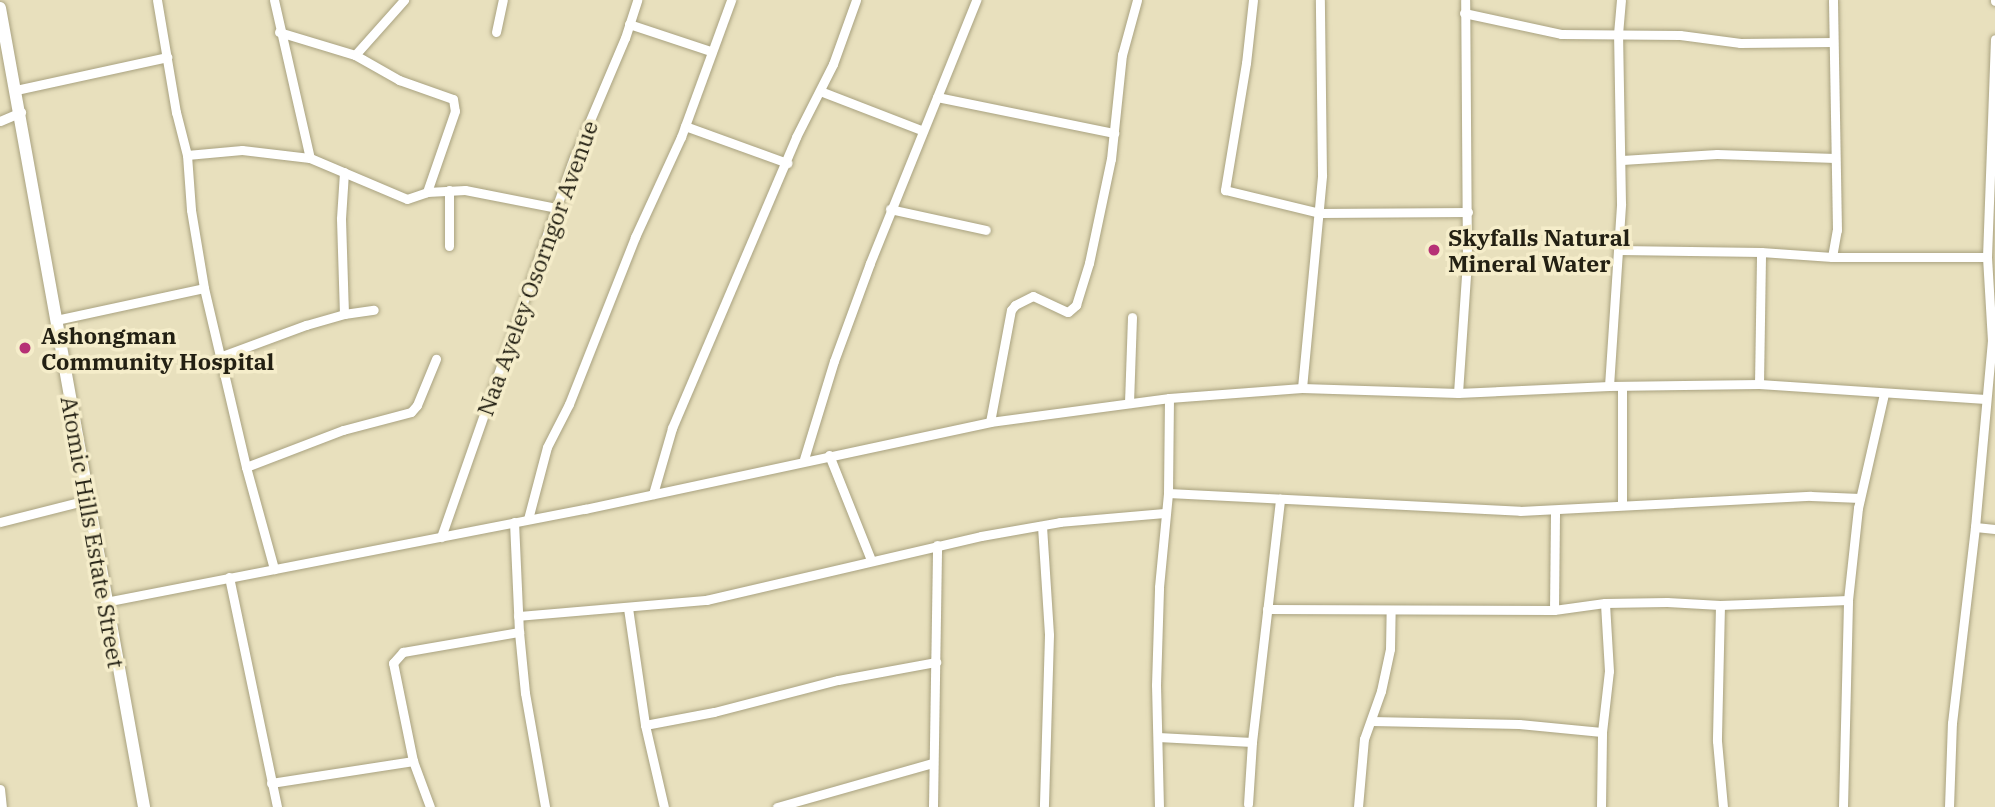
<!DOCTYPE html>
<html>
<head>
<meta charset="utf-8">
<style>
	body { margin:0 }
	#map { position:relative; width:1995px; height:807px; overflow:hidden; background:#e8e0bd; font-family:"IBM Plex Serif",serif }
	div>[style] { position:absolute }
	.roads { filter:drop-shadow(0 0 2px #a9a280) drop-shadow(0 0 2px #a9a280) }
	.street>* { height:9px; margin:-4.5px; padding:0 4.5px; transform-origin:4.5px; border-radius:4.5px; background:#fff }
	.secondary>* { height:12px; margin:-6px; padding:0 6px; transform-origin:6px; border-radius:6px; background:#fff }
	.dots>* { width:19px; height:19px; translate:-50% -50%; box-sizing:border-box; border:4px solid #f5edca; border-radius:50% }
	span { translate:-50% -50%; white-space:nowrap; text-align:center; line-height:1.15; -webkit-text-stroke:7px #f5edca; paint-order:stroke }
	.poi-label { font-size:23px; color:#232013; font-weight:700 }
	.left { translate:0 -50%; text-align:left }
	.street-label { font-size:23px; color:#232013 }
</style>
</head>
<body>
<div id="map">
	<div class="roads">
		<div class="street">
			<div style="left:157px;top:0;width:114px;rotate:80.4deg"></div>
			<div style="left:176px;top:112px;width:44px;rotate:75.7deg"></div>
			<div style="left:187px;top:155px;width:55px;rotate:85.8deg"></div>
			<div style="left:191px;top:210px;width:79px;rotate:80.5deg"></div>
			<div style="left:204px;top:288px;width:184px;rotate:76.8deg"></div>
			<div style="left:246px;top:467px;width:106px;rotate:74.6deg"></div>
			<div style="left:274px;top:0;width:162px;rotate:77.2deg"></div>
			<div style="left:1253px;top:0;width:63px;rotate:96.3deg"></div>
			<div style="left:1246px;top:63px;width:129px;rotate:99.4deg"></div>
			<div style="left:1225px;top:190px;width:97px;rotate:13.7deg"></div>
			<div style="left:1319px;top:213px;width:149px;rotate:-0.4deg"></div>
			<div style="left:1995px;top:0;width:1px;rotate:90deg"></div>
			<div style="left:1464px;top:13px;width:99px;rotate:12.2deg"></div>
			<div style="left:1561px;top:34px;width:119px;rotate:0.5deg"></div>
			<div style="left:1680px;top:35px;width:61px;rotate:7.6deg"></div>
			<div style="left:1740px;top:43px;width:93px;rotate:-0.6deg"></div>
			<div style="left:629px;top:24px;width:85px;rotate:18.4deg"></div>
			<div style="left:279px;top:32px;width:79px;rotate:16.8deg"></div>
			<div style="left:355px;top:55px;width:51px;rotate:29.6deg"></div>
			<div style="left:399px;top:80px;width:57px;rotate:19.4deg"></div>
			<div style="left:453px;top:99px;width:12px;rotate:81deg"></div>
			<div style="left:455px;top:111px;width:86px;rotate:109.1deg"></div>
			<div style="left:496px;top:32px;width:33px;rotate:-78deg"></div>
			<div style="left:355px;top:55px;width:74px;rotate:-48.3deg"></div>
			<div style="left:16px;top:90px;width:155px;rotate:-12.3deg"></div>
			<div style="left:820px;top:91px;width:108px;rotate:21.1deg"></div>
			<div style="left:937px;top:97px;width:181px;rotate:11.5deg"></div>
			<div style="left:0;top:121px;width:23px;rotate:-23deg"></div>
			<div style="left:685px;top:126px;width:109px;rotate:19.9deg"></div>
			<div style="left:187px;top:155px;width:55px;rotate:-5.2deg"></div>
			<div style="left:242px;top:150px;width:68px;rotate:6.7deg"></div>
			<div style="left:310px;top:158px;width:105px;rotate:22.9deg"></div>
			<div style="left:407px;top:199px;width:21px;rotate:-19deg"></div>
			<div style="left:427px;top:192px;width:38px;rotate:-3deg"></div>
			<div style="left:465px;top:190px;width:94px;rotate:11.1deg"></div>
			<div style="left:1622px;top:160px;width:95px;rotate:-3.6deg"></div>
			<div style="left:1717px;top:154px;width:118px;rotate:1.9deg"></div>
			<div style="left:344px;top:172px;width:47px;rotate:93.7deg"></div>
			<div style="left:341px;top:219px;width:95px;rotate:88.2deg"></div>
			<div style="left:449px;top:190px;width:56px;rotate:90deg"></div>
			<div style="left:890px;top:209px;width:98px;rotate:12.3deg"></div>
			<div style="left:1619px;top:250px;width:142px;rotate:0.8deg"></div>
			<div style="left:1761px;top:252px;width:71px;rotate:4deg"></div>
			<div style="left:1832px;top:257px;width:155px"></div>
			<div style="left:1832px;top:257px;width:27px;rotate:-80deg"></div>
			<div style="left:1837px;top:230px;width:230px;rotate:-91deg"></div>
			<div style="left:56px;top:320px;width:151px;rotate:-12.2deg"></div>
			<div style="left:222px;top:356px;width:90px;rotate:-20.3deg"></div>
			<div style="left:306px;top:325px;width:40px;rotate:-16deg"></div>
			<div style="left:344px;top:314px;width:30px;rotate:-8deg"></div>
			<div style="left:1759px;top:384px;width:132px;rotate:-89.1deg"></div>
			<div style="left:1609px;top:386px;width:183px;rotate:-86.2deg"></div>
			<div style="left:1621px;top:203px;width:169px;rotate:-91deg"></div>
			<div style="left:1618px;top:34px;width:34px;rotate:-85deg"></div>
			<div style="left:1622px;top:386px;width:119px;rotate:90deg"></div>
			<div style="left:1302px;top:388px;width:214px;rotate:-84.6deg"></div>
			<div style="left:1322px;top:175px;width:175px;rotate:-90.7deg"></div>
			<div style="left:1458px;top:393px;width:131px;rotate:-86.1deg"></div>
			<div style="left:1467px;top:262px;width:262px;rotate:-90.4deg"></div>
			<div style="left:1129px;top:403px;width:86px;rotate:-88deg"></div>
			<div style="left:990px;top:422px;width:114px;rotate:-79.4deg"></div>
			<div style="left:1011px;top:310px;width:6px;rotate:-51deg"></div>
			<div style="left:1015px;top:305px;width:20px;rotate:-27deg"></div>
			<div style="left:1033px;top:296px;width:38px;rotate:25deg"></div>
			<div style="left:1068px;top:312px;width:11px;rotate:-41deg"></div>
			<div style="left:1076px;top:305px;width:44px;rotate:-72.8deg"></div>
			<div style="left:1089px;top:263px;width:106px;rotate:-78.1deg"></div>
			<div style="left:1111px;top:159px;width:105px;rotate:-84deg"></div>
			<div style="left:1122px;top:55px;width:57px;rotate:-74.7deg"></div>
			<div style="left:829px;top:455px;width:113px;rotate:68.2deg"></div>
			<div style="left:804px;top:459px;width:102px;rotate:-73deg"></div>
			<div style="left:834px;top:361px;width:104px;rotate:-69.8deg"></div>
			<div style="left:870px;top:263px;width:284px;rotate:-68deg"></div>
			<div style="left:246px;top:467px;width:104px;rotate:-20.9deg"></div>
			<div style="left:343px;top:430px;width:70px;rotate:-14.8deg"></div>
			<div style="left:411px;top:412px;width:9px;rotate:-49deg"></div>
			<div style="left:417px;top:405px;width:50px;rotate:-67.6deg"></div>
			<div style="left:1168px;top:493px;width:352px;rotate:2.9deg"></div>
			<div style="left:1520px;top:511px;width:291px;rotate:-3deg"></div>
			<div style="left:1811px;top:496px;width:49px;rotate:2.3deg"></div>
			<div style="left:653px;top:494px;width:69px;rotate:-73.9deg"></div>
			<div style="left:672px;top:428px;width:316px;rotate:-66.9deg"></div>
			<div style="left:796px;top:137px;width:82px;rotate:-63.1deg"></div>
			<div style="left:833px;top:64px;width:68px;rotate:-70.2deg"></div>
			<div style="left:528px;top:519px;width:74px;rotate:-75.2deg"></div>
			<div style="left:547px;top:447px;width:48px;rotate:-62.9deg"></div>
			<div style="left:569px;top:404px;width:180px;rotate:-68.4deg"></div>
			<div style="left:635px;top:237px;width:110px;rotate:-65.3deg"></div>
			<div style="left:681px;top:137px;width:146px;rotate:-69.9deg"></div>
			<div style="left:0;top:522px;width:90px;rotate:-14.2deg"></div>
			<div style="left:514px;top:522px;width:110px;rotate:87.4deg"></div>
			<div style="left:519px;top:632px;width:61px;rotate:84.4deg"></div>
			<div style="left:525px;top:693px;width:116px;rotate:80deg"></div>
			<div style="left:1042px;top:526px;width:109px;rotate:86.3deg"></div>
			<div style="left:1049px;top:635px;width:172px;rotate:91.7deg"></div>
			<div style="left:1975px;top:527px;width:20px;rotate:6deg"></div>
			<div style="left:441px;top:537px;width:402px;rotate:-70.7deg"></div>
			<div style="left:574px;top:158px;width:130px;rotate:-67deg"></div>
			<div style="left:625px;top:38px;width:40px;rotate:-72deg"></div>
			<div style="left:229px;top:577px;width:235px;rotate:78.2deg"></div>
			<div style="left:105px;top:602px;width:489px;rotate:-11deg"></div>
			<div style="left:585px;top:509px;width:414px;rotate:-12.1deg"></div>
			<div style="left:990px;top:422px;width:181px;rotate:-7.6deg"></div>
			<div style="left:1169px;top:398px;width:133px;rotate:-4.3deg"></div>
			<div style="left:1302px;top:388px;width:156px;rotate:1.8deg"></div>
			<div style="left:1458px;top:393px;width:151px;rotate:-2.7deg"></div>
			<div style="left:1609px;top:386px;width:150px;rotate:-0.8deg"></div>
			<div style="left:1759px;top:384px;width:227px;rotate:3.8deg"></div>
			<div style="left:1720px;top:605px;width:136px;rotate:91.3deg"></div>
			<div style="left:1717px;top:741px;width:66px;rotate:84.8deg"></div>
			<div style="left:628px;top:608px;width:118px;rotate:81.7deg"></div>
			<div style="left:645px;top:725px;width:84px;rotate:77deg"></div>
			<div style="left:1267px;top:609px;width:287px;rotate:0.2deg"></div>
			<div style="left:1554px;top:610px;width:51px;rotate:-7.8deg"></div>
			<div style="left:1605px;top:603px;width:62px;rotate:-0.9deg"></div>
			<div style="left:1667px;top:602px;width:53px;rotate:3.2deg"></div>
			<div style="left:1720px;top:605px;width:128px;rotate:-2.2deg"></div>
			<div style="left:1554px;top:610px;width:100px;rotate:-89.4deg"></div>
			<div style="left:518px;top:616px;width:189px;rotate:-4.9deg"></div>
			<div style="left:706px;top:600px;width:282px;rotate:-13.1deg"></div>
			<div style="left:981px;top:536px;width:80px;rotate:-10deg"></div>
			<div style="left:1060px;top:522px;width:106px;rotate:-4.9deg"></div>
			<div style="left:1371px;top:721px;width:148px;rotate:1.2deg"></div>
			<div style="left:1519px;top:724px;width:83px;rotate:5.5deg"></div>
			<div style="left:645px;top:725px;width:70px;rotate:-10.7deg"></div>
			<div style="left:714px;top:712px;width:128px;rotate:-14.5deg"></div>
			<div style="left:838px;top:680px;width:100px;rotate:-10.4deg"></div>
			<div style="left:1158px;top:737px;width:94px;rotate:3deg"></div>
			<div style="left:271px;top:783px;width:144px;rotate:-8.8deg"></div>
			<div style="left:0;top:789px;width:18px;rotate:84deg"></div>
			<div style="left:1248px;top:804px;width:62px;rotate:-86.3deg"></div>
			<div style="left:1252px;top:742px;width:245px;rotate:-83.4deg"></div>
			<div style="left:430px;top:807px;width:49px;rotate:-110.3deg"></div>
			<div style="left:413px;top:761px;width:100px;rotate:-101.5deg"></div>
			<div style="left:393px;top:663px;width:15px;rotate:-48deg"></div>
			<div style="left:403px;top:652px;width:118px;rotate:-9.8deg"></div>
			<div style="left:777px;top:807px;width:162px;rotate:-15.8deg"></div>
			<div style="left:933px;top:807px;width:262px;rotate:-89.1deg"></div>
			<div style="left:1159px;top:807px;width:122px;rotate:-91.4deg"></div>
			<div style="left:1156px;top:685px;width:98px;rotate:-88.2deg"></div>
			<div style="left:1159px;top:587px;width:94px;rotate:-84.5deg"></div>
			<div style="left:1168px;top:493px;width:95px;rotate:-89.4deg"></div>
			<div style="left:1358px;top:807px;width:68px;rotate:-85deg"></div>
			<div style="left:1364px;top:739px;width:51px;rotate:-70.5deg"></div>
			<div style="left:1381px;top:691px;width:43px;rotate:-77.9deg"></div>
			<div style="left:1390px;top:649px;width:39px;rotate:-89deg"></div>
			<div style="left:1601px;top:807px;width:75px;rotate:-89.2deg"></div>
			<div style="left:1602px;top:732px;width:61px;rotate:-83.5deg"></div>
			<div style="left:1609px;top:671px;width:68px;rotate:-93.4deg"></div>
			<div style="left:1843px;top:807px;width:207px;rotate:-88.6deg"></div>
			<div style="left:1848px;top:600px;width:93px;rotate:-83.8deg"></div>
			<div style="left:1858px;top:508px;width:117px;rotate:-77.2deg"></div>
			<div style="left:1949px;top:807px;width:84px;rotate:-88deg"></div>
			<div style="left:1952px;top:723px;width:197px;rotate:-83.3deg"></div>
			<div style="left:1975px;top:527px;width:187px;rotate:-84.8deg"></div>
			<div style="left:1992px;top:341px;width:84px;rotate:-93.4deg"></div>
			<div style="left:1987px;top:257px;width:218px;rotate:-87.9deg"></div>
		</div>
		<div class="secondary">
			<div style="left:0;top:8px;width:812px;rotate:79.78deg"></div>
		</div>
	</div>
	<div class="dots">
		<div style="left:1434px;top:250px;background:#b63175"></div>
		<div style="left:25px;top:348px;background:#b63175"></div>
	</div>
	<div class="poi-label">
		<span class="left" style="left:1448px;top:250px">Skyfalls Natural<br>Mineral Water</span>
		<span class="left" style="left:41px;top:348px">Ashongman<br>Community Hospital</span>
	</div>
	<div class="street-label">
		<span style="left:537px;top:268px;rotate:-70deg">Naa Ayeley Osorngor Avenue</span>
		<span style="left:93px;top:532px;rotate:80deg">Atomic Hills Estate Street</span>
	</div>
</div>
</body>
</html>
